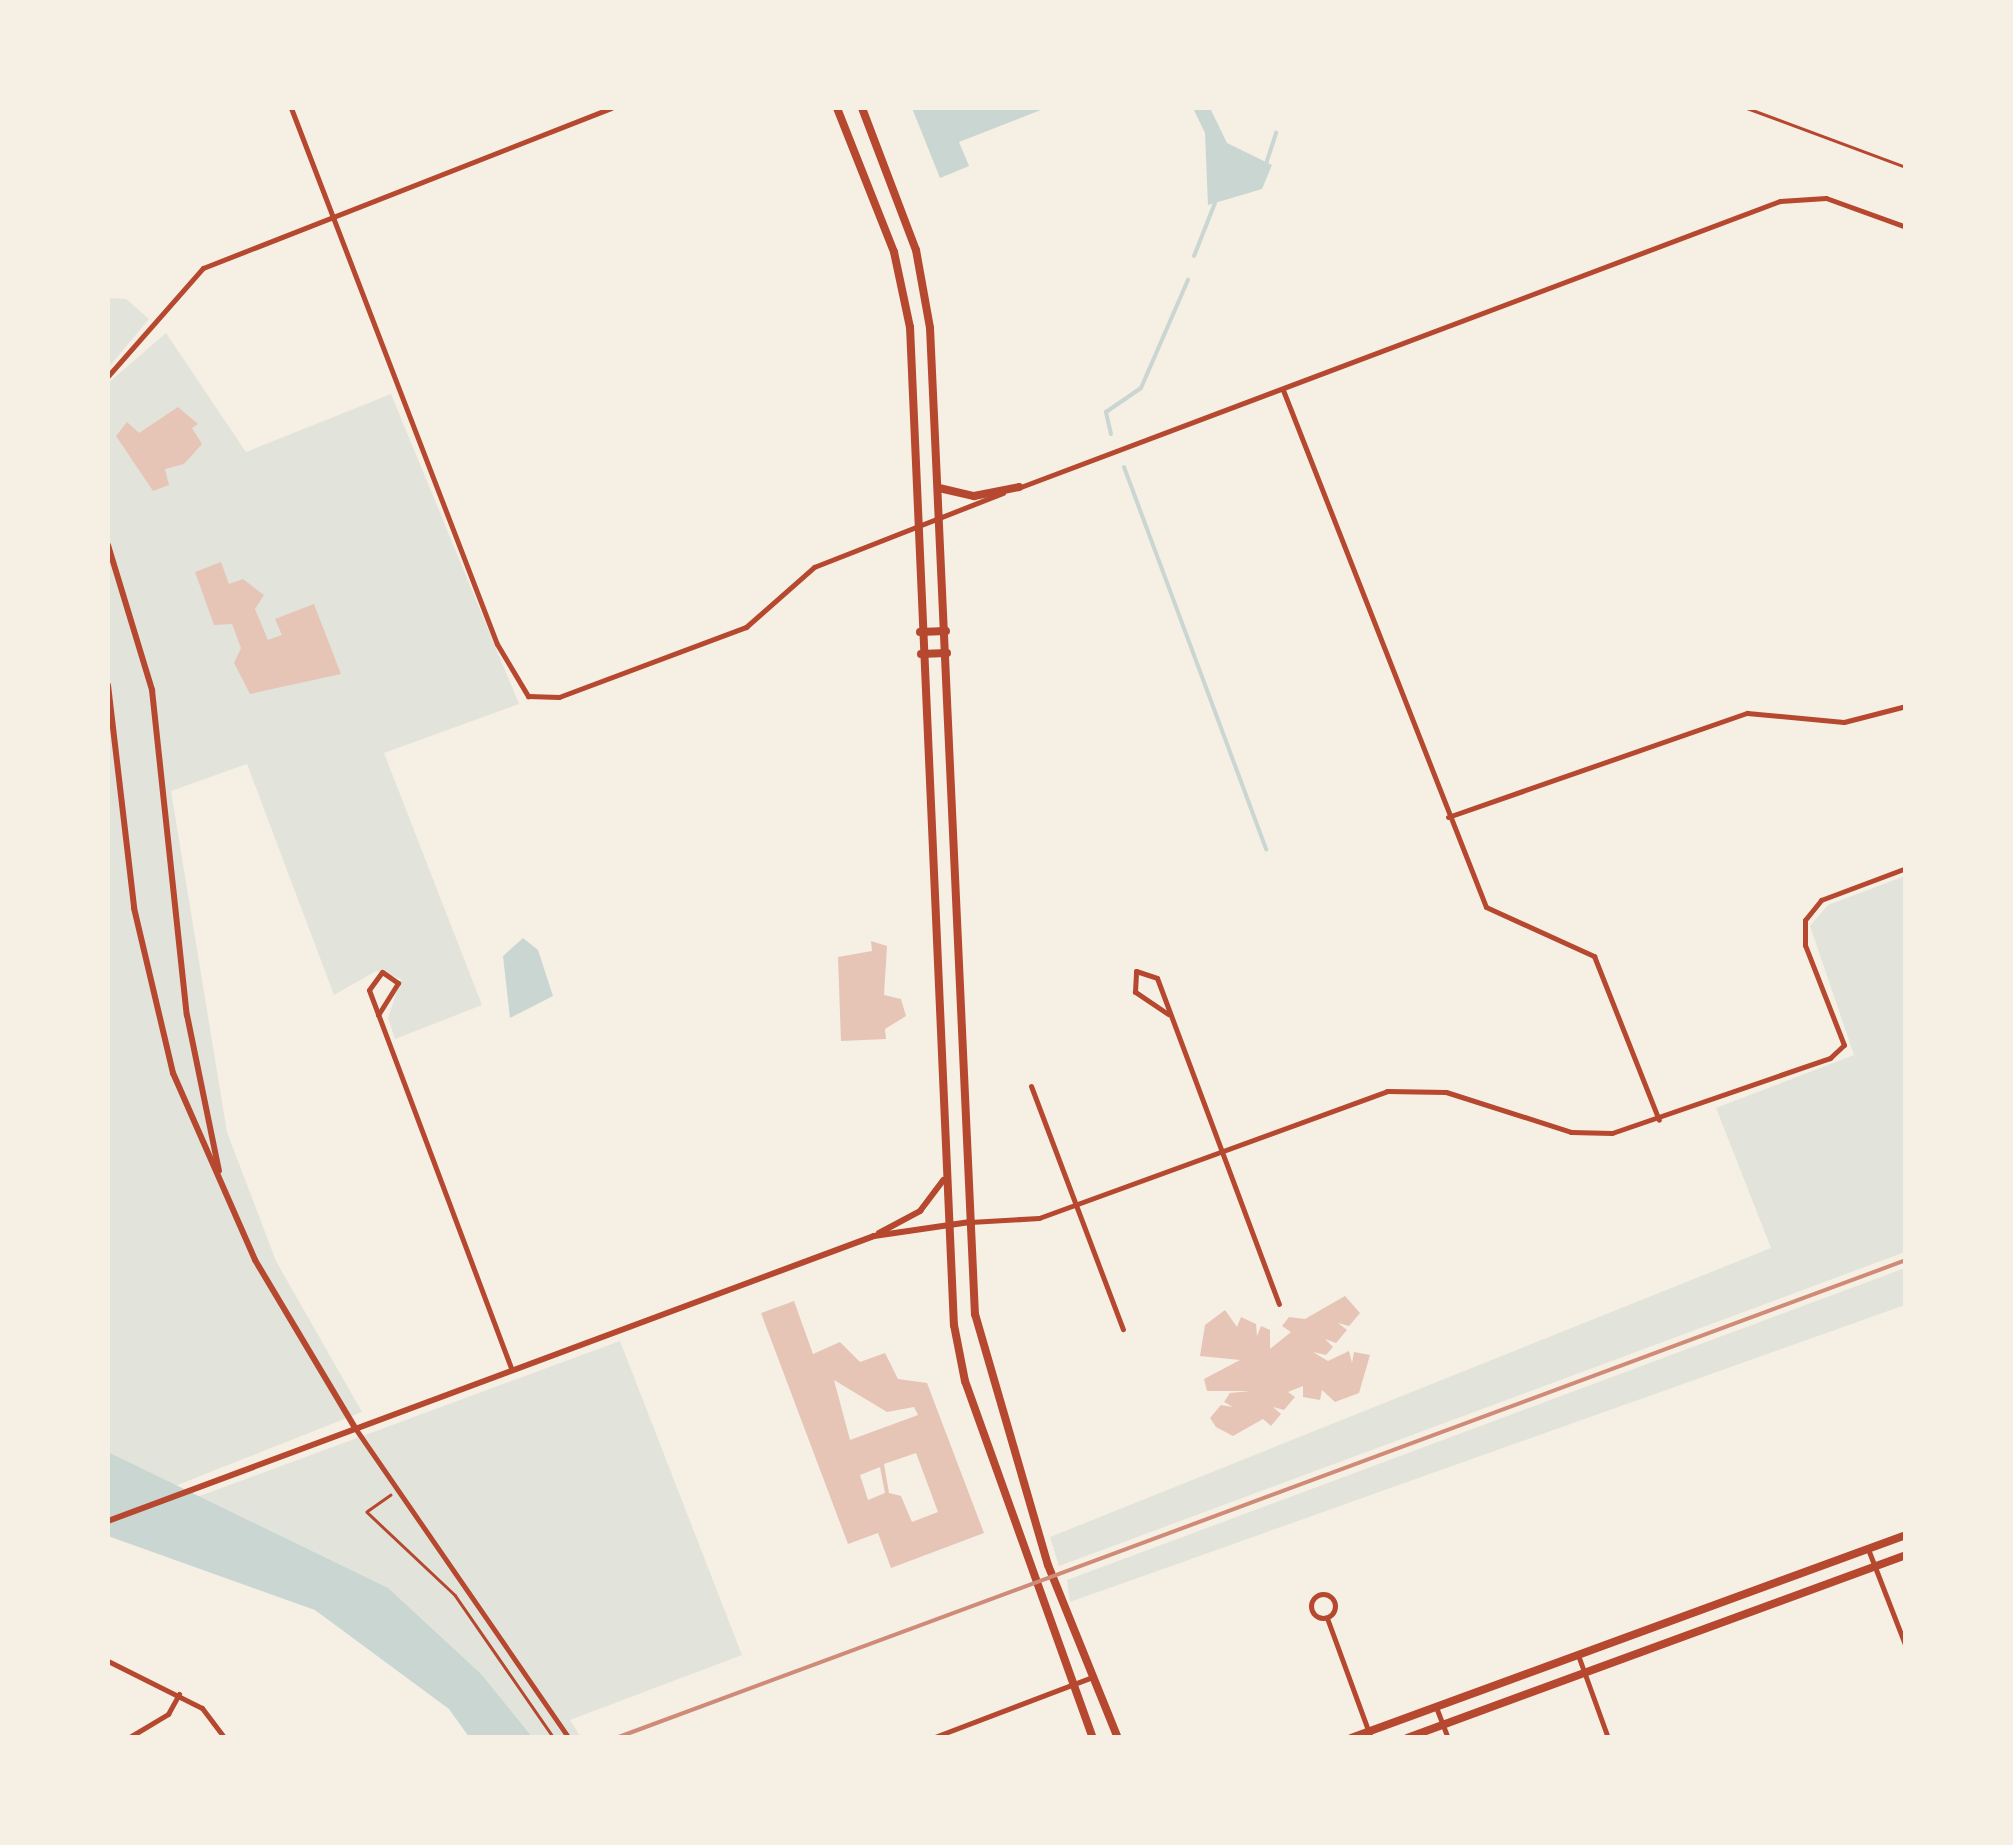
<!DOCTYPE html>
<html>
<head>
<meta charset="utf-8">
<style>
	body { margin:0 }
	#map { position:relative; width:2013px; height:1845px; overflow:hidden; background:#f6efe4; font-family:"Noto Sans",sans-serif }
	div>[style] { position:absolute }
	.green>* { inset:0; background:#e2e4dc }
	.water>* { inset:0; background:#c9d6d2 }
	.stream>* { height:4px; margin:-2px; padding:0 2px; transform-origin:2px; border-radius:2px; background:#c9d6d2 }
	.building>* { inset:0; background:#e6c5b7 }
	.path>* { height:2.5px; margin:-1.25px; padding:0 1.25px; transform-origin:1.25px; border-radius:1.25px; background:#b5482f }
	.minor>* { height:5px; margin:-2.5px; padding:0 2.5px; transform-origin:2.5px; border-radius:2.5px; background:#b5482f }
	.minor>.ring { margin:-2.5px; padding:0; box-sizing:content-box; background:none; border:5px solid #b5482f; border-radius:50% }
	.tertiary>* { height:6px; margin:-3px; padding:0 3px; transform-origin:3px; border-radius:3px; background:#b5482f }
	.secondary>* { height:8px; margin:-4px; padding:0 4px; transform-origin:4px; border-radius:4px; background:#b5482f }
	.primary>* { height:8px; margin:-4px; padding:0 4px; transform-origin:4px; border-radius:4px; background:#b5482f }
	.rail>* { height:4px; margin:-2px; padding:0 2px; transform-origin:2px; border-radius:2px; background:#cf8b77 }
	span { translate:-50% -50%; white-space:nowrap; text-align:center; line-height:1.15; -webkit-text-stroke:8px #f6efe4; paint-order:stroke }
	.frame { position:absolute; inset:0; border:110px solid #f6efe4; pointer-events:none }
</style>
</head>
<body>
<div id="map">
	<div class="green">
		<div style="clip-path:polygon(108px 298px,126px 299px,149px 319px,108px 368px)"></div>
		<div style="clip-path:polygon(166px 333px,246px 452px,391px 394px,519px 704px,384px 753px,482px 1005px,395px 1039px,388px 1018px,401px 979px,376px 971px,334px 995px,247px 764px,171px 791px,227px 1132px,276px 1261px,362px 1412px,175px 1486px,108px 1452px,108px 383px)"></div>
		<div style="clip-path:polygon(1905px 876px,1905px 1252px,1059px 1566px,1050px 1537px,1771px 1248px,1716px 1108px,1854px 1055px,1810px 926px,1828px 905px)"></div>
		<div style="clip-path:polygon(1905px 1268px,1905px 1305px,1070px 1602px,1067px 1580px)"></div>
		<div style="clip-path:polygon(620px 1341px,742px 1655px,570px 1720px,581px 1737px,499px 1737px,197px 1497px)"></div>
	</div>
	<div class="water">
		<div style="clip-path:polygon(912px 108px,1046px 108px,959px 142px,969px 166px,940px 178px)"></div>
		<div style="clip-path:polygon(1193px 108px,1210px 108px,1227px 143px,1272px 165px,1262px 189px,1208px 205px,1205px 133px)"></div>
		<div style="clip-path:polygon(523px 938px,538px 950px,553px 996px,510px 1018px,503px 956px)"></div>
		<div style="clip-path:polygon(108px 1452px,388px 1588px,481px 1674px,532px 1737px,469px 1737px,449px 1709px,315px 1610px,108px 1536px)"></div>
	</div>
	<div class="stream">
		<div style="left:1266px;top:164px;width:33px;rotate:-72deg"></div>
		<div style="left:1194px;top:256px;width:57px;rotate:-68.4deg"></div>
		<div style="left:1111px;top:434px;width:23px;rotate:-103deg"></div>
		<div style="left:1106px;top:412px;width:42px;rotate:-34.4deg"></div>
		<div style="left:1141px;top:388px;width:118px;rotate:-66.5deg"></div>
		<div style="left:1124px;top:467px;width:408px;rotate:69.6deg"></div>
	</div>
	<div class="building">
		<div style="clip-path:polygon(178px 407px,198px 424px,192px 428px,202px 444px,184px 464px,165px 469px,169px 485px,153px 491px,116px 436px,127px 422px,139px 433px)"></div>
		<div style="clip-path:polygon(221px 562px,229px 584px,243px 579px,264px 595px,255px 609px,268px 640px,282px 635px,275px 619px,314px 604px,341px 674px,250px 694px,234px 663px,241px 648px,232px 624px,214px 625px,195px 572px)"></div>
		<div style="clip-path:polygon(871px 941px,887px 946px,884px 995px,901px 999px,906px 1016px,885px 1029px,886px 1039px,841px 1041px,838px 957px,872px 951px)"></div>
		<div style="clip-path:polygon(1345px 1296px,1360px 1313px,1349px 1326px,1338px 1323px,1347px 1330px,1336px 1343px,1325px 1339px,1333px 1347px,1326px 1355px,1313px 1352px,1328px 1361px,1349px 1351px,1352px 1363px,1354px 1352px,1370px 1355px,1359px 1393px,1335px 1402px,1322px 1390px,1320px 1400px,1303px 1397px,1303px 1386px,1288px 1392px,1295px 1397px,1284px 1410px,1273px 1407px,1281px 1414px,1271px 1426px,1263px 1419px,1233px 1436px,1216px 1427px,1210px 1418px,1221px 1405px,1233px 1407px,1224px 1402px,1230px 1393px,1250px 1391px,1207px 1391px,1204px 1379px,1240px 1360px,1200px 1356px,1205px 1325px,1225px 1310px,1237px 1327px,1241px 1317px,1256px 1324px,1257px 1336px,1261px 1326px,1270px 1330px,1270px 1349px,1291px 1332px,1282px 1326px,1289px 1317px,1305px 1319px)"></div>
		<div style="clip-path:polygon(evenodd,794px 1301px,813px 1354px,840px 1342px,860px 1362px,885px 1353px,898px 1379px,927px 1383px,984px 1533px,891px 1568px,878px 1533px,848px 1544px,761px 1313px,794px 1301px,834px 1380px,887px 1412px,914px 1407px,918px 1415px,850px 1440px,834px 1380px,794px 1301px,916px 1453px,938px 1512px,912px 1522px,901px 1496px,889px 1493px,884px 1464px,916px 1453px,794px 1301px,880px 1467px,885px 1493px,868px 1500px,860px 1475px,880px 1467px)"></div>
	</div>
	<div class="path">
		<div style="left:1747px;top:108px;width:170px;rotate:20.4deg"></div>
		<div style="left:391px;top:1495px;width:29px;rotate:145deg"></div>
		<div style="left:367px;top:1512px;width:121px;rotate:43.3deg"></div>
		<div style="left:455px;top:1595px;width:174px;rotate:55.3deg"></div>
	</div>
	<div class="minor">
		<div style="left:291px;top:108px;width:574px;rotate:68.98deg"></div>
		<div style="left:497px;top:644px;width:61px;rotate:59.2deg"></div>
		<div style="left:528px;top:696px;width:31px;rotate:2deg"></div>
		<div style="left:559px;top:697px;width:200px;rotate:-20.5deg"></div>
		<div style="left:746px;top:627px;width:91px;rotate:-41.4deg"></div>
		<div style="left:814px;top:567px;width:203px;rotate:-21.4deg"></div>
		<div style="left:108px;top:376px;width:144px;rotate:-48.7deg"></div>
		<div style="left:203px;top:268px;width:438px;rotate:-21.4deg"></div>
		<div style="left:1283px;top:390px;width:555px;rotate:68.56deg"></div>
		<div style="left:1486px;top:907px;width:119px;rotate:24.4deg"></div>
		<div style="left:1594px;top:956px;width:176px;rotate:68.4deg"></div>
		<div style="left:1018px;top:488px;width:814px;rotate:-20.64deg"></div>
		<div style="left:1780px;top:201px;width:46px;rotate:-3.7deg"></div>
		<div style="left:1826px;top:198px;width:85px;rotate:19.9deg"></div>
		<div style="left:1448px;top:817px;width:317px;rotate:-19.2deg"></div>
		<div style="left:1747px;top:713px;width:97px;rotate:5.3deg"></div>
		<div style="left:1844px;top:722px;width:64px;rotate:-14.5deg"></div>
		<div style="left:1168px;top:1014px;width:40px;rotate:-146deg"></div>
		<div style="left:1135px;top:992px;width:21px;rotate:-87deg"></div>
		<div style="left:1136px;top:971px;width:22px;rotate:18deg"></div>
		<div style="left:1157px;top:978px;width:348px;rotate:69.5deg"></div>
		<div style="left:378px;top:1015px;width:38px;rotate:-58deg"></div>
		<div style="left:398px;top:983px;width:19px;rotate:-145deg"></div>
		<div style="left:382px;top:972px;width:22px;rotate:126deg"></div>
		<div style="left:369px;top:990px;width:406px;rotate:69.4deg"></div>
		<div style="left:1031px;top:1086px;width:260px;rotate:69.3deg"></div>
		<div style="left:970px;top:1222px;width:69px;rotate:-3.3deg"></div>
		<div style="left:1039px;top:1218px;width:370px;rotate:-20deg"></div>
		<div style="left:1387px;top:1091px;width:59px;rotate:1deg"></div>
		<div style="left:1446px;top:1092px;width:131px;rotate:17.7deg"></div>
		<div style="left:1571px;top:1132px;width:41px;rotate:1.4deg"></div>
		<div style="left:1612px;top:1133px;width:231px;rotate:-19deg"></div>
		<div style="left:1830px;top:1058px;width:19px;rotate:-43deg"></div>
		<div style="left:1844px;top:1045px;width:107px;rotate:-111.3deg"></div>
		<div style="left:1805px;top:945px;width:25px;rotate:-90deg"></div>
		<div style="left:1805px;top:920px;width:26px;rotate:-51deg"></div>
		<div style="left:1821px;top:900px;width:91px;rotate:-20.6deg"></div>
		<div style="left:355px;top:1428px;width:377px;rotate:55.4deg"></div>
		<div style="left:1868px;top:1549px;width:105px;rotate:68.8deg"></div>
		<div class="ring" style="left:1311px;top:1594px;width:19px;height:19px"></div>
		<div style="left:1327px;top:1618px;width:128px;rotate:69.9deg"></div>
		<div style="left:1578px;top:1655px;width:88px;rotate:70.1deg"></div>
		<div style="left:108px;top:1661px;width:105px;rotate:26.6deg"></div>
		<div style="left:202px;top:1708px;width:38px;rotate:53deg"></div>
		<div style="left:1436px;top:1707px;width:33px;rotate:69deg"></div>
		<div style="left:128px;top:1738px;width:47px;rotate:-31deg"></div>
		<div style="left:168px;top:1714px;width:23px;rotate:-61deg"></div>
		<div style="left:932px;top:1738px;width:172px;rotate:-20.8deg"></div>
	</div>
	<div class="tertiary">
		<div style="left:108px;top:545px;width:152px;rotate:73.1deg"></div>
		<div style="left:152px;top:690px;width:327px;rotate:83.9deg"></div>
		<div style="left:187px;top:1015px;width:159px;rotate:78.4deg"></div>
		<div style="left:108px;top:685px;width:225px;rotate:83.3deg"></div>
		<div style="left:134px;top:908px;width:170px;rotate:76.7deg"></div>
		<div style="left:173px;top:1073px;width:204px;rotate:66.3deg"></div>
		<div style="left:255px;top:1260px;width:196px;rotate:59.2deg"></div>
		<div style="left:879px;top:1233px;width:47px;rotate:-28.2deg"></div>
		<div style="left:920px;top:1211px;width:39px;rotate:-53deg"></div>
		<div style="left:108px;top:1521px;width:817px;rotate:-20.41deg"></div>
		<div style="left:874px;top:1236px;width:97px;rotate:-8.3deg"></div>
	</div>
	<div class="secondary">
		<div style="left:1351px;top:1738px;width:591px;rotate:-20.09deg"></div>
		<div style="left:1407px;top:1738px;width:531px;rotate:-20.14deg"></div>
	</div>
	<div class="primary">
		<div style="left:837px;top:108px;width:155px;rotate:68.4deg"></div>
		<div style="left:894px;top:252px;width:77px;rotate:78deg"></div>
		<div style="left:910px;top:327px;width:999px;rotate:87.48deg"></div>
		<div style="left:954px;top:1325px;width:57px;rotate:78.9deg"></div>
		<div style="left:965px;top:1381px;width:379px;rotate:70.3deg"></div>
		<div style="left:862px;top:108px;width:152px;rotate:69.2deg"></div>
		<div style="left:916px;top:250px;width:79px;rotate:79.8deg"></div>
		<div style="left:930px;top:328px;width:987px;rotate:87.39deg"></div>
		<div style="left:975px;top:1314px;width:261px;rotate:73.8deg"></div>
		<div style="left:1048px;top:1565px;width:187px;rotate:68deg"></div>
		<div style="left:939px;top:488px;width:36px;rotate:13deg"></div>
		<div style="left:974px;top:496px;width:46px;rotate:-11.3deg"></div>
		<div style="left:920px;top:632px;width:26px;rotate:-2deg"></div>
		<div style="left:921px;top:654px;width:26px;rotate:-2deg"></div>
	</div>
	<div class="rail">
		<div style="left:616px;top:1738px;width:1376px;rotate:-20.33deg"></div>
	</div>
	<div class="frame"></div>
</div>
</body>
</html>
